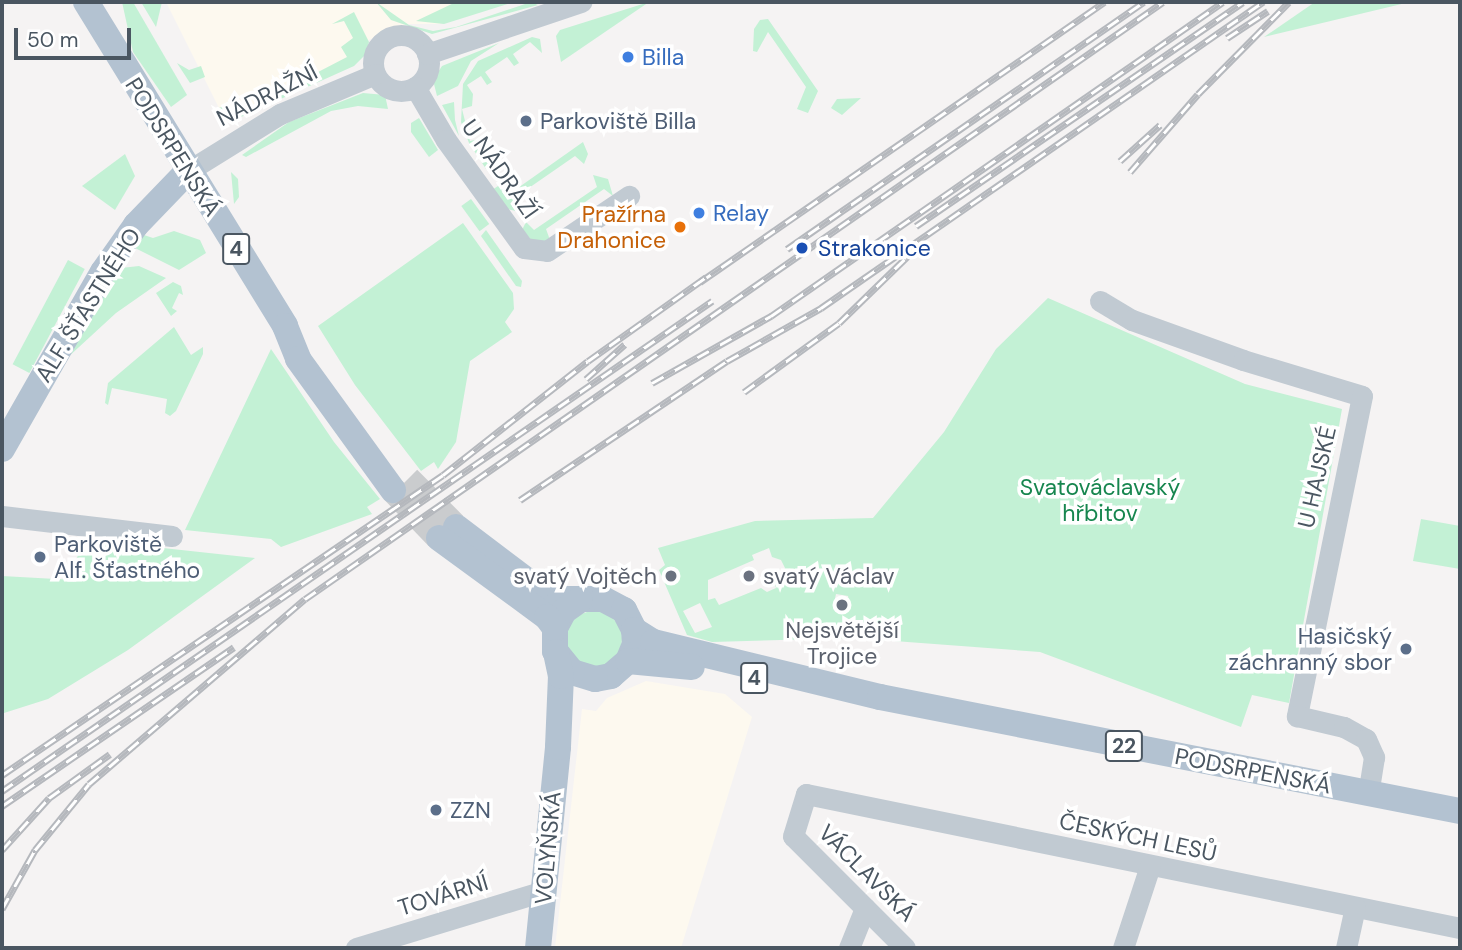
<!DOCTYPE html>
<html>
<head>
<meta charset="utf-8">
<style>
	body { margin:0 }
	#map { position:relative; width:1462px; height:950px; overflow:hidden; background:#f5f3f3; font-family:"DM Sans",sans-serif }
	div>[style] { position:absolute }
	.commercial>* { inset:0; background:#fdf9ef }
	.green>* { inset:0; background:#c3f1d5; transform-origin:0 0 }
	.round { border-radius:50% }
	.major-tunnel>* { height:26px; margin-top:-13px; transform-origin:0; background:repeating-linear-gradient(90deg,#caccce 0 26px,transparent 0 39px) }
	.minor>* { height:21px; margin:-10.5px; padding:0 10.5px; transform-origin:10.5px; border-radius:10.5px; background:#c1cad2 }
	.minor>.ring { margin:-10.5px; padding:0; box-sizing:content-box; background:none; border:21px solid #c1cad2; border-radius:50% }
	.major>* { height:26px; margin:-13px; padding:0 13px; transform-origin:13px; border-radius:13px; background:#b3c2d1 }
	.rail>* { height:7px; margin-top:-3.5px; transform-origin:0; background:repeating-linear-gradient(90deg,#fff 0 13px,#b5b8bd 0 26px); box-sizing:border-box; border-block:2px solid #b5b8bd }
	.dots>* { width:19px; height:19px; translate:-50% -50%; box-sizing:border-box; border:4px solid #fff; border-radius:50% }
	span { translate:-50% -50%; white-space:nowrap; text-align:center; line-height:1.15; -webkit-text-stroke:7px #fff; paint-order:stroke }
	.shield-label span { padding:2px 5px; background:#fff; border:2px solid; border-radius:5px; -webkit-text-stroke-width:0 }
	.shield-label { font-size:21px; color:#4a5661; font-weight:700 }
	.shop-label { font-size:23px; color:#366cbe }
	.left { translate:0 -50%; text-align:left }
	.street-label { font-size:23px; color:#4a5661 }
	.service-label { font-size:23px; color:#4e5e75 }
	.right { translate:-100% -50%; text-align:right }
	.food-label { font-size:23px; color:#c56008 }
	.transit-label { font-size:23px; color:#164399 }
	.park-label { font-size:23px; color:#17864f }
	.worship-label { font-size:23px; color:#5b616d }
	.frame { position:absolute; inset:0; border:4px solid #4a5661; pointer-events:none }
	.scale { position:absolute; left:14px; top:28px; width:117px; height:32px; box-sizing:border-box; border:4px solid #4a5661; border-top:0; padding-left:9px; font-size:21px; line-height:24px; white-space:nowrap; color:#4a5661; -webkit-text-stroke:5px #fff; paint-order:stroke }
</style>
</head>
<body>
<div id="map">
	<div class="commercial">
		<div style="clip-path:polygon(166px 2px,510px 2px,439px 24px,408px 24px,366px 41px,362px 57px,226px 122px)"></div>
		<div style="clip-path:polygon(646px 681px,725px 694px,752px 717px,681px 948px,555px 948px,582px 709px,596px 711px,607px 698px)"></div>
	</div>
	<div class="green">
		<div style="clip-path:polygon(122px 2px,133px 2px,187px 95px,171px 107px,133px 52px)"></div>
		<div style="clip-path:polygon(141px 2px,162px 2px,156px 27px)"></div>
		<div style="clip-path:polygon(376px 2px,409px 25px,433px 31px,456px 27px,531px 2px,538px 5px,432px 34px,391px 20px)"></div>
		<div style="clip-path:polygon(456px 2px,514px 2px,444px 24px,416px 21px)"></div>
		<div style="clip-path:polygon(649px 2px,561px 62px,556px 36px,560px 30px)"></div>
		<div style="clip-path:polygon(1315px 2px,1410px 2px,1264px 37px)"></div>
		<div style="clip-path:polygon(354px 12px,369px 42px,366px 54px,354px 66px,223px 125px,215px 109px,229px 105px,235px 115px,347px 57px,341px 47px,353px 38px,344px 21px,332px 24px)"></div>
		<div style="clip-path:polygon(768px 19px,818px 91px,808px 113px,797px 109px,806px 87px,768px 32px,757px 52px,753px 51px,754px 29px,760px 20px)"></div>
		<div style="clip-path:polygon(532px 37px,540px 39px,542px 53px,530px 42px,513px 54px,519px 63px,514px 66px,507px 57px,485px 72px,492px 82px,487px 85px,481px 76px,467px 85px,473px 94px,472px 106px,462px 109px,470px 141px,480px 139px,493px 158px,486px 169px,469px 143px,461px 122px,463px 84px,478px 61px)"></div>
		<div style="clip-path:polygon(499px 43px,471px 61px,458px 86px,437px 96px,433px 80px,442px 66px)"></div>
		<div style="clip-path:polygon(177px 63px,189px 70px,201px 66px,205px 77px,190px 83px)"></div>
		<div style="clip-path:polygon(363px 93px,385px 95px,388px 109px,358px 106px,331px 111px,246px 157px,242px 155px,289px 122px)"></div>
		<div style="clip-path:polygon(861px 98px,842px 115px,831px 108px,837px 99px)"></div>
		<div style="clip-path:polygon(454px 102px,455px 120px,459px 136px,442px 105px)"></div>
		<div style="clip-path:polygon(419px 118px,438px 150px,429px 157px,411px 132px,411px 123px)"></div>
		<div style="clip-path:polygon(583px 142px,588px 154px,584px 164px,575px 156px,513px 199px,516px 211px,507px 209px,492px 190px,507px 180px,515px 190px)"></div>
		<div style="clip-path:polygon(125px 154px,135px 176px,115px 210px,82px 186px)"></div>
		<div style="clip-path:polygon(231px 172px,238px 179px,239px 197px,234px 204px)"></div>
		<div style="clip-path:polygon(593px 175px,608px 179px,613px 196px,604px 189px,546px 229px,550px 240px,534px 243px,522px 230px,526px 222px,534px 230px,597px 187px)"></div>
		<div style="left:471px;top:199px;width:31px;height:12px;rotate:54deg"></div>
		<div style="clip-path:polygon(463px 223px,513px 293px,514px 309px,505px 322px,512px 332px,470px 361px,456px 442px,438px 469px,434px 462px,421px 471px,355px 385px,318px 326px)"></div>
		<div style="clip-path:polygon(486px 230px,522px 281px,521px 287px,516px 286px,481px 236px)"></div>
		<div style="clip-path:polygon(174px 231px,200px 240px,206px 253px,179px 270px,135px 248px,144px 235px,153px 238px)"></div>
		<div style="left:68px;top:260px;width:19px;height:118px;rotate:28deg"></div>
		<div style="clip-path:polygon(139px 266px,166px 278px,116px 313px,66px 359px,101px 289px,121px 268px)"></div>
		<div style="clip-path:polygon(173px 282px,181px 286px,183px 295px,179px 293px,172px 308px,177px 311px,171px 316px,156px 293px)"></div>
		<div style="clip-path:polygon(evenodd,1048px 298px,1245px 384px,1342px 409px,1289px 703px,1252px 695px,1241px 727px,1040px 652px,854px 638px,712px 642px,687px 635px,659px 570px,665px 565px,658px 548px,755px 521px,873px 518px,944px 432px,996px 349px,1048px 298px,769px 548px,772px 557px,781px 560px,785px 568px,781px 577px,773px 578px,776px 588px,767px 592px,761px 588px,719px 605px,715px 598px,708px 600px,708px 580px,754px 560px,752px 555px,769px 548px,1048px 298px,836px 594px,848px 596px,850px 608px,833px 608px,836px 594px,1048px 298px,700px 603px,712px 627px,695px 633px,683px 611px,700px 603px)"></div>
		<div style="clip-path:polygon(174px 327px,191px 355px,203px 347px,203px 354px,176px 411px,170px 416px,165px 413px,167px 399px,112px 388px,108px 405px,105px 403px,108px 383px)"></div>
		<div style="clip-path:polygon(271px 349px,334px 442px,380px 499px,367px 507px,372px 514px,281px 547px,271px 539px,185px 530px)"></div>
		<div style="clip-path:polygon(1421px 519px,1460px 526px,1460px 569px,1413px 561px)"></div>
		<div style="clip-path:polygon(80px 539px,255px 558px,128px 650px,48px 699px,4px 713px,2px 576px,74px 580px)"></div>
		<div class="round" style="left:566px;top:611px;width:56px;height:56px"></div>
	</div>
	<div class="major-tunnel">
		<div style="left:408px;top:479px;width:68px;rotate:45deg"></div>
		<div style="left:393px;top:490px;width:66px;rotate:46.2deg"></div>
	</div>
	<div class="minor">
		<div class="ring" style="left:373px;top:35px;width:35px;height:35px"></div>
		<div style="left:427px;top:54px;width:163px;rotate:-18.7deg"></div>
		<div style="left:415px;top:87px;width:61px;rotate:59.7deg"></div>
		<div style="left:446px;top:140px;width:133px;rotate:54.2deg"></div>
		<div style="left:524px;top:248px;width:23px;rotate:7deg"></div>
		<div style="left:547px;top:251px;width:99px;rotate:-33.9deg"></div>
		<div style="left:188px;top:171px;width:108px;rotate:-31.8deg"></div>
		<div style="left:280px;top:114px;width:103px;rotate:-22.8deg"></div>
		<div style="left:1100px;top:301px;width:37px;rotate:31deg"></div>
		<div style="left:1132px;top:320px;width:118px;rotate:19.8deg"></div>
		<div style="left:1243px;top:360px;width:124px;rotate:16.8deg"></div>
		<div style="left:1362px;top:396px;width:327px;rotate:101.5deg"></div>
		<div style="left:1297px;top:716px;width:48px;rotate:13.2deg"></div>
		<div style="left:1344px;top:727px;width:25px;rotate:29deg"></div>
		<div style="left:1366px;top:739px;width:20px;rotate:66deg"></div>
		<div style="left:1374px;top:757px;width:36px;rotate:99deg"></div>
		<div style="left:2px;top:516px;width:171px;rotate:6.7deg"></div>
		<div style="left:356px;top:948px;width:196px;rotate:-16.9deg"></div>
		<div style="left:849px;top:948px;width:43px;rotate:-68.2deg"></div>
		<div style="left:905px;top:948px;width:158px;rotate:-135deg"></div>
		<div style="left:793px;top:836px;width:44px;rotate:-72.8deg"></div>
		<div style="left:806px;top:794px;width:668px;rotate:11.58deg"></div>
		<div style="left:1123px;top:948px;width:86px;rotate:-71.8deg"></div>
		<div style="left:1346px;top:948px;width:42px;rotate:-77.6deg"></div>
	</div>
	<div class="major">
		<div style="left:86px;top:2px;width:380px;rotate:58.4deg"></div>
		<div style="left:285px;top:326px;width:35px;rotate:68deg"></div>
		<div style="left:298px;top:359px;width:162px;rotate:54.1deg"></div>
		<div style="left:2px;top:449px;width:204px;rotate:-60.3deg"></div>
		<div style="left:103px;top:272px;width:57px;rotate:-54.9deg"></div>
		<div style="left:136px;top:225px;width:75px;rotate:-46.1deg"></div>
		<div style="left:456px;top:527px;width:106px;rotate:37deg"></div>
		<div style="left:541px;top:591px;width:21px;rotate:23deg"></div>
		<div style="left:560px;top:599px;width:43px"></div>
		<div style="left:603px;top:599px;width:24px;rotate:28deg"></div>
		<div style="left:624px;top:610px;width:22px;rotate:63deg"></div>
		<div style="left:634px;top:630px;width:14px;rotate:86deg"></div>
		<div style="left:635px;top:644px;width:18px;rotate:112deg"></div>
		<div style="left:628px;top:661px;width:23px;rotate:139deg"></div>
		<div style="left:611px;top:676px;width:16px;rotate:169deg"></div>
		<div style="left:595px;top:679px;width:24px;rotate:-163deg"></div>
		<div style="left:572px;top:672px;width:27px;rotate:-129deg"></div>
		<div style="left:555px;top:651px;width:23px;rotate:-90deg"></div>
		<div style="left:555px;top:628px;width:19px;rotate:-62deg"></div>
		<div style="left:564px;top:611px;width:19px;rotate:-35deg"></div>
		<div style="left:439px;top:538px;width:134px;rotate:36.2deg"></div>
		<div style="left:547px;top:617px;width:14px;rotate:54deg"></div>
		<div style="left:634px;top:630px;width:22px;rotate:32deg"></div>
		<div style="left:653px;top:642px;width:234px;rotate:13.6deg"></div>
		<div style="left:880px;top:697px;width:591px;rotate:11.12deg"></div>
		<div style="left:628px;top:661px;width:64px;rotate:5.4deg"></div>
		<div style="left:538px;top:948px;width:202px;rotate:-84.3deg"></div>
		<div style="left:558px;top:747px;width:71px;rotate:-87.6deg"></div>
		<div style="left:561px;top:676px;width:24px;rotate:-102deg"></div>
	</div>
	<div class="rail">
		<div style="left:1227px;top:38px;width:49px;rotate:-33.4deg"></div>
		<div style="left:1120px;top:161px;width:54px;rotate:-42deg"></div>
		<div style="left:1130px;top:172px;width:103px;rotate:-48.9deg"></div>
		<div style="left:1198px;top:94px;width:129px;rotate:-45.3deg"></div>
		<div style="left:916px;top:226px;width:396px;rotate:-34.4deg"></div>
		<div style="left:787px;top:249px;width:434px;rotate:-34.7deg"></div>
		<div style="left:700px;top:282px;width:492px;rotate:-34.7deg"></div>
		<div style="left:586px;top:379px;width:52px;rotate:-41.9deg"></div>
		<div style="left:652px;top:383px;width:137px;rotate:-29.4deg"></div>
		<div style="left:771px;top:316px;width:550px;rotate:-34.79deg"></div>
		<div style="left:744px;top:392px;width:117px;rotate:-36deg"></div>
		<div style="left:839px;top:323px;width:96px;rotate:-44.2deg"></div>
		<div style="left:520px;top:500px;width:249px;rotate:-33.9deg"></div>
		<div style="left:727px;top:361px;width:108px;rotate:-29.4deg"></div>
		<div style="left:821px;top:308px;width:538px;rotate:-34.7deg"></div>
		<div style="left:2px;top:775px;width:533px;rotate:-34.23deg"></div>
		<div style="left:443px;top:475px;width:184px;rotate:-38.2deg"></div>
		<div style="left:588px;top:361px;width:145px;rotate:-35.4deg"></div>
		<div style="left:2px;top:791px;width:863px;rotate:-34.61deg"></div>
		<div style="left:2px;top:806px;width:281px;rotate:-34.4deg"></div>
		<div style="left:2px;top:850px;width:70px;rotate:-47.9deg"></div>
		<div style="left:49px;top:798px;width:75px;rotate:-35.8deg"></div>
		<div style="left:2px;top:909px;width:68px;rotate:-60.8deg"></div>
		<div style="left:35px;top:850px;width:85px;rotate:-50.7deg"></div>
		<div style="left:89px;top:784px;width:284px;rotate:-40.6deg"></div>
		<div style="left:305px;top:599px;width:1045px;rotate:-34.83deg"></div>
	</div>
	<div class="dots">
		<div style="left:628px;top:57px;background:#3f7fe0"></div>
		<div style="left:526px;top:121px;background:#5c6f8a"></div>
		<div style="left:699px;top:213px;background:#3f7fe0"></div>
		<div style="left:680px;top:227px;background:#e8710a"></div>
		<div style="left:802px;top:248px;background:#1a4fb4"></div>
		<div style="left:40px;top:557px;background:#5c6f8a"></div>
		<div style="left:671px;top:576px;background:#6b7280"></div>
		<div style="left:749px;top:576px;background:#6b7280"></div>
		<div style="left:842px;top:605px;background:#6b7280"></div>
		<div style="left:1406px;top:649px;background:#5c6f8a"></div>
		<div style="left:436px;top:810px;background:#5c6f8a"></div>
	</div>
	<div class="shield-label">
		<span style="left:236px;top:249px">4</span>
		<span style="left:754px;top:678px">4</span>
		<span style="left:1124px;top:746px">22</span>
	</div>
	<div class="shop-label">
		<span class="left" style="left:642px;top:57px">Billa</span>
		<span class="left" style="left:713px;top:213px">Relay</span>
	</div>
	<div class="street-label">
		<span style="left:267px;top:95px;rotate:-27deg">NÁDRAŽNÍ</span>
		<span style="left:173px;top:147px;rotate:58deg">PODSRPENSKÁ</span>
		<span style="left:500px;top:169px;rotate:55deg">U NÁDRAŽÍ</span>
		<span style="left:88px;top:305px;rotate:-58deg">ALF. ŠŤASTNÉHO</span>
		<span style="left:1317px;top:477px;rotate:-77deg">U HAJSKÉ</span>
		<span style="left:1253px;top:771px;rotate:11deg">PODSRPENSKÁ</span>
		<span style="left:1138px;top:837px;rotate:12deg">ČESKÝCH LESŮ</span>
		<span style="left:548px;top:848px;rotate:-85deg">VOLYŇSKÁ</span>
		<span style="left:867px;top:873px;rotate:45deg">VÁCLAVSKÁ</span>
		<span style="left:443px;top:895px;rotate:-17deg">TOVÁRNÍ</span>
	</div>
	<div class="service-label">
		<span class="left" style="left:540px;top:121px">Parkoviště Billa</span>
		<span class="left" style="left:54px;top:557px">Parkoviště<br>Alf. Šťastného</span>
		<span class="right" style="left:1392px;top:649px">Hasičský<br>záchranný sbor</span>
		<span class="left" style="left:450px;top:810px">ZZN</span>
	</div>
	<div class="food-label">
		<span class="right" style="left:666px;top:227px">Pražírna<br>Drahonice</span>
	</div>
	<div class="transit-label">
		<span class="left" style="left:818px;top:248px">Strakonice</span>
	</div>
	<div class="park-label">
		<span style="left:1100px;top:500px">Svatováclavský<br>hřbitov</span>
	</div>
	<div class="worship-label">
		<span class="right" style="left:657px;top:576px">svatý Vojtěch</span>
		<span class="left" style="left:763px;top:576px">svatý Václav</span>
		<span style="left:842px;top:643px">Nejsvětější<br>Trojice</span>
	</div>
	<div class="frame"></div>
	<div class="scale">50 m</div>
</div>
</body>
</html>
